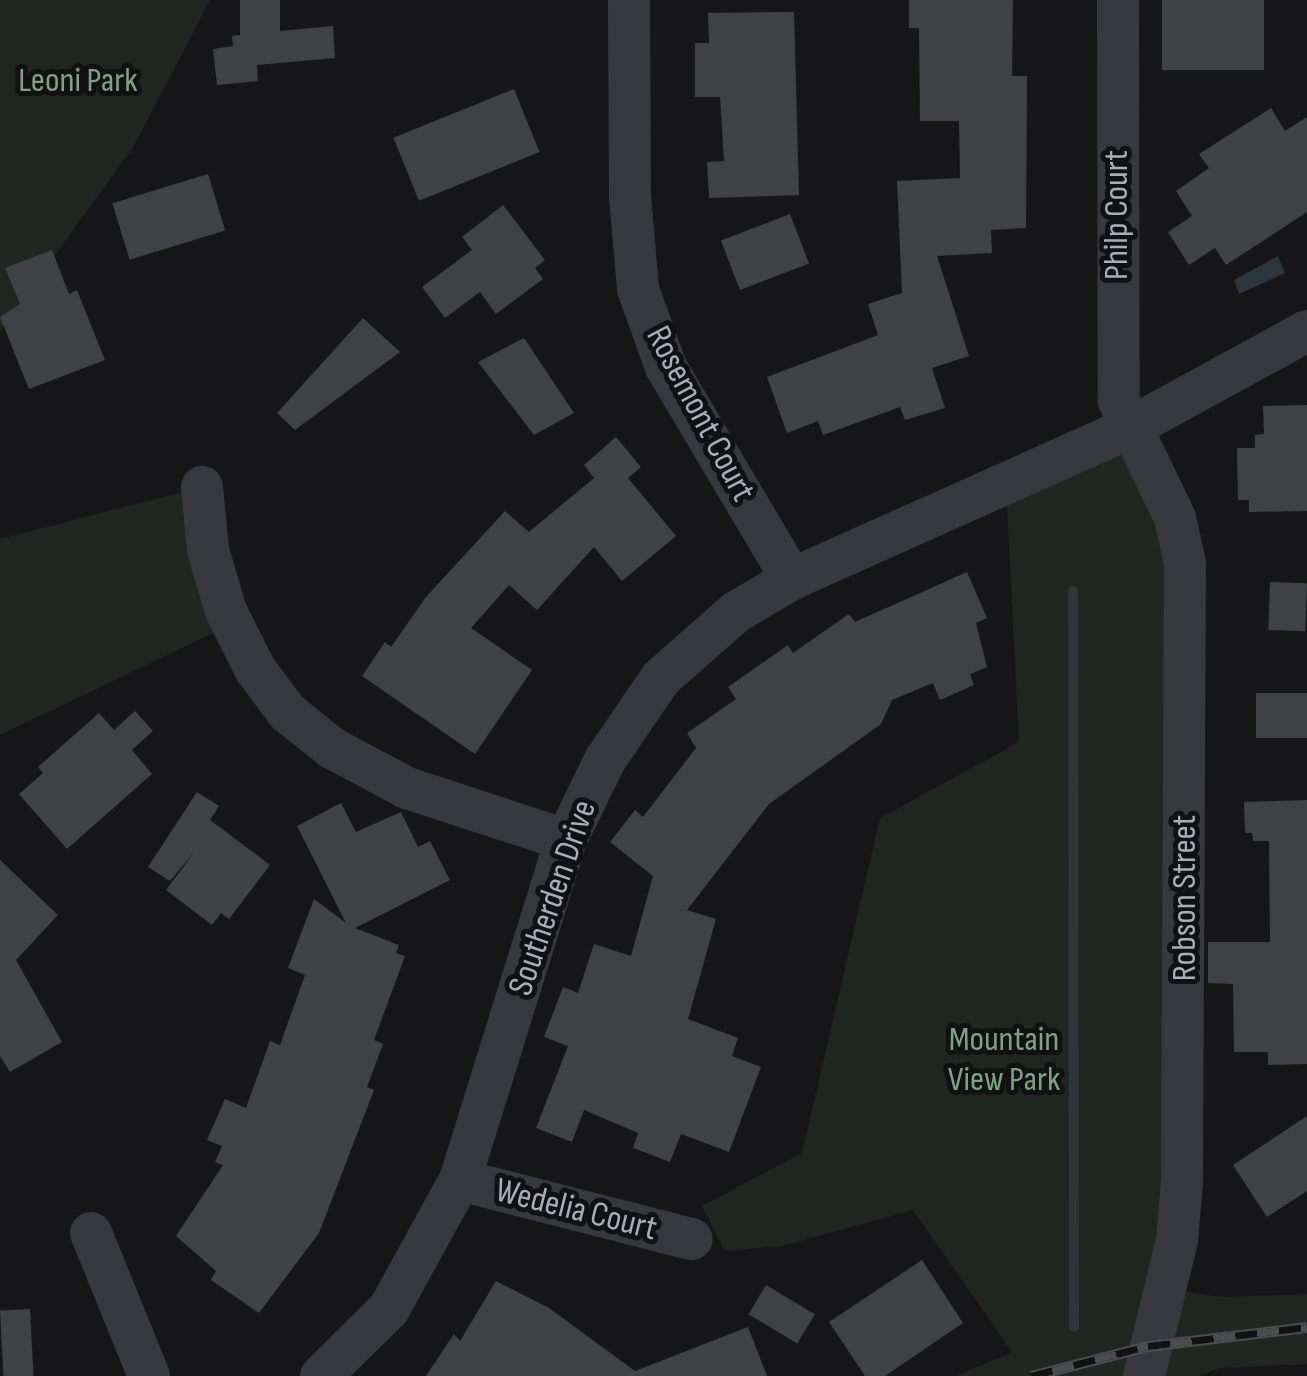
<!DOCTYPE html>
<html>
<head>
<meta charset="utf-8">
<style>
	body { margin:0 }
	#map { position:relative; width:1307px; height:1376px; overflow:hidden; background:#161618; font-family:"Sofia Sans Condensed",sans-serif }
	div>[style] { position:absolute }
	.green>* { inset:0; background:#1e261f }
	.water>* { inset:0; background:#2c353c }
	.stream>* { height:10px; margin:-5px; padding:0 5px; transform-origin:5px; border-radius:5px; background:#2c353c }
	.building>* { inset:0; background:#404145; transform-origin:0 0 }
	.minor>* { height:42px; margin:-21px; padding:0 21px; transform-origin:21px; border-radius:21px; background:#37383d }
	.rail>* { height:11px; margin-top:-5.5px; transform-origin:0; background:repeating-linear-gradient(90deg,#111113 0 22px,#4a4c52 0 44px); box-sizing:border-box; border-block:2px solid #4a4c52 }
	span { translate:-50% -50%; white-space:nowrap; text-align:center; line-height:1.15; -webkit-text-stroke:10px #111113; paint-order:stroke }
	.park-label { font-size:35px; color:#7fa381 }
	.street-label { font-size:35px; color:#a8adb8 }
</style>
</head>
<body>
<div id="map">
	<div class="green">
		<div style="clip-path:polygon(0 0,210px 0,134px 146px,0 331px)"></div>
		<div style="clip-path:polygon(1128px 429px,1184px 559px,1163px 1288px,1220px 1297px,1307px 1294px,1307px 1364px,1219px 1368px,1199px 1376px,956px 1376px,1012px 1352px,913px 1210px,782px 1246px,725px 1251px,702px 1206px,802px 1153px,880px 818px,1019px 742px,1006px 484px)"></div>
		<div style="clip-path:polygon(202px 487px,232px 624px,0 735px,0 539px)"></div>
	</div>
	<div class="water">
		<div style="clip-path:polygon(1278px 256px,1285px 273px,1239px 294px,1234px 280px)"></div>
	</div>
	<div class="stream">
		<div style="left:1073px;top:591px;width:736px;rotate:89.92deg"></div>
	</div>
	<div class="building">
		<div style="clip-path:polygon(240px 0,280px 0,280px 31px,333px 26px,335px 58px,257px 65px,258px 81px,217px 85px,213px 49px,233px 46px,232px 36px,240px 35px)"></div>
		<div style="clip-path:polygon(909px 0,1013px 0,1012px 76px,1027px 76px,1026px 228px,991px 230px,992px 253px,937px 256px,969px 356px,932px 368px,945px 408px,905px 420px,900px 407px,823px 435px,818px 421px,787px 433px,767px 377px,878px 335px,868px 304px,902px 293px,897px 181px,960px 178px,959px 121px,920px 121px,919px 28px,909px 28px)"></div>
		<div style="left:1162px;top:0;width:102px;height:70px"></div>
		<div style="clip-path:polygon(794px 12px,799px 195px,709px 198px,707px 162px,724px 161px,720px 97px,695px 97px,695px 43px,709px 43px,708px 13px)"></div>
		<div style="left:514px;top:89px;width:68px;height:130px;rotate:68deg"></div>
		<div style="clip-path:polygon(1271px 108px,1285px 131px,1307px 117px,1307px 212px,1226px 265px,1215px 248px,1189px 265px,1168px 232px,1192px 216px,1176px 191px,1209px 168px,1199px 154px)"></div>
		<div style="left:208px;top:174px;width:59px;height:100px;rotate:73deg"></div>
		<div style="clip-path:polygon(503px 205px,545px 260px,535px 268px,543px 279px,496px 314px,480px 292px,445px 318px,422px 287px,472px 250px,462px 237px)"></div>
		<div style="left:790px;top:214px;width:53px;height:74px;rotate:69deg"></div>
		<div style="clip-path:polygon(52px 250px,69px 294px,77px 290px,105px 360px,29px 389px,0 317px,20px 304px,5px 268px)"></div>
		<div style="clip-path:polygon(363px 318px,400px 352px,295px 430px,277px 413px)"></div>
		<div style="clip-path:polygon(524px 338px,574px 413px,534px 435px,478px 362px)"></div>
		<div style="clip-path:polygon(1307px 405px,1307px 511px,1249px 512px,1249px 500px,1238px 500px,1237px 448px,1255px 448px,1255px 435px,1264px 434px,1263px 406px)"></div>
		<div style="clip-path:polygon(616px 437px,641px 467px,628px 478px,676px 536px,622px 581px,594px 547px,537px 610px,509px 585px,471px 628px,532px 670px,475px 754px,362px 676px,385px 642px,391px 647px,426px 597px,505px 511px,529px 532px,594px 478px,584px 465px)"></div>
		<div style="clip-path:polygon(967px 572px,987px 618px,976px 623px,987px 667px,970px 674px,974px 685px,940px 700px,933px 683px,892px 700px,881px 724px,769px 804px,687px 910px,716px 919px,688px 1019px,738px 1038px,732px 1056px,761px 1067px,729px 1152px,681px 1134px,670px 1162px,633px 1148px,638px 1133px,584px 1110px,572px 1142px,536px 1128px,568px 1046px,544px 1037px,563px 987px,578px 993px,594px 944px,631px 956px,653px 876px,610px 842px,635px 810px,643px 817px,696px 748px,687px 733px,736px 699px,728px 687px,788px 645px,793px 653px,849px 614px,855px 622px)"></div>
		<div style="left:1270px;top:582px;width:37px;height:48px;rotate:2deg"></div>
		<div style="left:1256px;top:693px;width:51px;height:45px"></div>
		<div style="clip-path:polygon(135px 711px,153px 731px,132px 750px,152px 774px,67px 849px,19px 794px,43px 773px,38px 767px,99px 713px,114px 730px)"></div>
		<div style="clip-path:polygon(197px 792px,219px 806px,210px 820px,270px 865px,229px 919px,221px 913px,212px 925px,166px 890px,196px 850px,170px 881px,148px 867px)"></div>
		<div style="clip-path:polygon(1307px 800px,1307px 1064px,1268px 1065px,1268px 1052px,1234px 1052px,1233px 984px,1208px 983px,1208px 942px,1270px 942px,1269px 841px,1253px 841px,1252px 833px,1245px 833px,1244px 802px)"></div>
		<div style="clip-path:polygon(341px 803px,356px 832px,401px 812px,418px 847px,430px 841px,450px 880px,355px 928px,399px 945px,396px 953px,405px 956px,374px 1040px,383px 1044px,367px 1087px,374px 1090px,319px 1233px,259px 1313px,211px 1280px,216px 1271px,176px 1236px,223px 1165px,215px 1162px,222px 1146px,207px 1140px,225px 1099px,246px 1108px,270px 1041px,280px 1045px,305px 975px,288px 968px,314px 899px,346px 923px,297px 826px)"></div>
		<div style="clip-path:polygon(0 860px,58px 915px,16px 960px,62px 1042px,10px 1072px,0 1056px)"></div>
		<div style="clip-path:polygon(1307px 1116px,1307px 1191px,1267px 1217px,1233px 1165px)"></div>
		<div style="clip-path:polygon(922px 1260px,963px 1323px,885px 1376px,865px 1376px,829px 1322px)"></div>
		<div style="clip-path:polygon(496px 1281px,549px 1308px,635px 1371px,748px 1327px,767px 1376px,426px 1376px,454px 1334px,460px 1341px)"></div>
		<div style="left:766px;top:1285px;width:57px;height:34px;rotate:31deg"></div>
		<div style="left:30px;top:1309px;width:67px;height:30px;rotate:87deg"></div>
	</div>
	<div class="minor">
		<div style="left:629px;top:0;width:196px;rotate:89.7deg"></div>
		<div style="left:630px;top:196px;width:93px;rotate:85.1deg"></div>
		<div style="left:638px;top:289px;width:83px;rotate:70.3deg"></div>
		<div style="left:666px;top:367px;width:247px;rotate:59.3deg"></div>
		<div style="left:1118px;top:0;width:401px;rotate:89.9deg"></div>
		<div style="left:1119px;top:401px;width:130px;rotate:64.4deg"></div>
		<div style="left:1175px;top:518px;width:46px;rotate:77.5deg"></div>
		<div style="left:1185px;top:563px;width:618px;rotate:90.28deg"></div>
		<div style="left:1182px;top:1181px;width:59px;rotate:94.8deg"></div>
		<div style="left:1177px;top:1240px;width:140px;rotate:103.6deg"></div>
		<div style="left:202px;top:487px;width:63px;rotate:84.6deg"></div>
		<div style="left:208px;top:550px;width:64px;rotate:73.6deg"></div>
		<div style="left:226px;top:611px;width:65px;rotate:63.4deg"></div>
		<div style="left:255px;top:669px;width:54px;rotate:53.3deg"></div>
		<div style="left:287px;top:712px;width:58px;rotate:38.7deg"></div>
		<div style="left:332px;top:748px;width:85px;rotate:28.1deg"></div>
		<div style="left:407px;top:788px;width:167px;rotate:18.1deg"></div>
		<div style="left:460px;top:1180px;width:239px;rotate:14.3deg"></div>
		<div style="left:91px;top:1233px;width:154px;rotate:67.9deg"></div>
		<div style="left:321px;top:1376px;width:95px;rotate:-44.6deg"></div>
		<div style="left:389px;top:1309px;width:147px;rotate:-61.2deg"></div>
		<div style="left:460px;top:1180px;width:356px;rotate:-72.7deg"></div>
		<div style="left:566px;top:840px;width:89px;rotate:-64deg"></div>
		<div style="left:605px;top:760px;width:99px;rotate:-55.7deg"></div>
		<div style="left:661px;top:678px;width:100px;rotate:-41.3deg"></div>
		<div style="left:736px;top:612px;width:65px;rotate:-30.5deg"></div>
		<div style="left:792px;top:579px;width:368px;rotate:-24.1deg"></div>
		<div style="left:1128px;top:429px;width:204px;rotate:-28.7deg"></div>
	</div>
	<div class="rail">
		<div style="left:1031px;top:1376px;width:121px;rotate:-14.4deg"></div>
		<div style="left:1148px;top:1346px;width:160px;rotate:-6.8deg"></div>
	</div>
	<div class="park-label">
		<span style="left:78px;top:81px">Leoni Park</span>
		<span style="left:1004px;top:1060px">Mountain<br>View Park</span>
	</div>
	<div class="street-label">
		<span style="left:1117px;top:215px;rotate:-90deg">Philp Court</span>
		<span style="left:700px;top:414px;rotate:62deg">Rosemont Court</span>
		<span style="left:553px;top:898px;rotate:-71deg">Southerden Drive</span>
		<span style="left:1185px;top:898px;rotate:-90deg">Robson Street</span>
		<span style="left:576px;top:1210px;rotate:14deg">Wedelia Court</span>
	</div>
</div>
</body>
</html>
